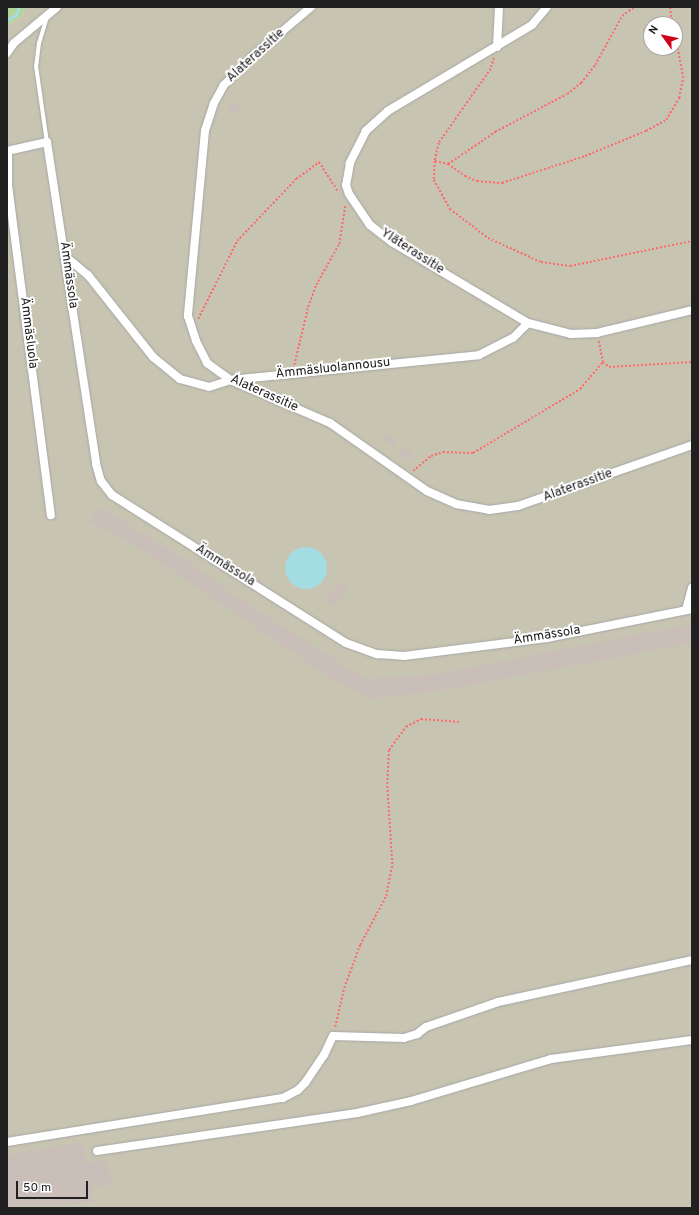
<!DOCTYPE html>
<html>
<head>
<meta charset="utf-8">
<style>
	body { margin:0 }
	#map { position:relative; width:699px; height:1215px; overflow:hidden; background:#f2ece6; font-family:Overpass,sans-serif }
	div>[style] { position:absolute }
	.construction>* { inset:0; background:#c7c4b1 }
	.forest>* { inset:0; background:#b1d498 }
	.water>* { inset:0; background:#a3dce2 }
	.round { border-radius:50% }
	.stream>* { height:3px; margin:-1.5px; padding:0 1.5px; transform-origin:1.5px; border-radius:1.5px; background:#a3dce2 }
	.building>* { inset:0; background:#cabeb9; transform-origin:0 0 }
	.path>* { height:1.5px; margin-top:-0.75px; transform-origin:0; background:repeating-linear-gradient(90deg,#ff6a6d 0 2px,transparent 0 4px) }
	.roads { filter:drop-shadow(0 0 1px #a7a7a7) drop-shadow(0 0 1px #a7a7a7) }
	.service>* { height:4px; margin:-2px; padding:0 2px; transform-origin:2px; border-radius:2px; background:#fff }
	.minor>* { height:8px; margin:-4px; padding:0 4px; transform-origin:4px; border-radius:4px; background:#fff }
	span { translate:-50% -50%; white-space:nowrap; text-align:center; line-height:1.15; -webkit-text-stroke:4px #fff; paint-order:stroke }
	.street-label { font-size:13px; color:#202020 }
	.frame { position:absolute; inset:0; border:8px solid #202020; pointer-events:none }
	.north { position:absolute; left:643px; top:16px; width:40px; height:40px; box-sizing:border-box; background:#fff; border:1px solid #a6a6a6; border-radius:50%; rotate:303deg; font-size:11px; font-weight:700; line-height:16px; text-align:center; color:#202020 }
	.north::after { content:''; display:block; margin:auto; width:14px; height:18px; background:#d10019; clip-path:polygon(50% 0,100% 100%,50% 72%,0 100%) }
	.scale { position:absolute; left:16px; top:1181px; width:72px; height:18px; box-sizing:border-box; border:2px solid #202020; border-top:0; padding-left:5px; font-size:12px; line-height:14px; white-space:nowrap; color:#202020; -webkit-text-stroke:3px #fff; paint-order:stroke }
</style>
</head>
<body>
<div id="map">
	<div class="construction">
		<div style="clip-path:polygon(evenodd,26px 7px,692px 7px,692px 1208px,7px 1208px,7px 25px,22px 16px,26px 7px,651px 24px,675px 24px,675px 48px,651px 48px,651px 24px)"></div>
	</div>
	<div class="forest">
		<div style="clip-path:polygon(7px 7px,26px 7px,22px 16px,7px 25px)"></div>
	</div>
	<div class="water">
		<div class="round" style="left:285px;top:547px;width:42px;height:42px"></div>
	</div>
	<div class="stream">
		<div style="left:7px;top:20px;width:10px;rotate:-29deg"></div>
		<div style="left:16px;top:15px;width:9px;rotate:-69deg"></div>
	</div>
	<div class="building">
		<div style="left:229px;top:103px;width:12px;height:8px;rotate:14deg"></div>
		<div style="left:387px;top:433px;width:14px;height:7px;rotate:36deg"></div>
		<div style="left:404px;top:447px;width:11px;height:9px;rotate:38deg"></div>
		<div style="clip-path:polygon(101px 506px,158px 544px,172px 550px,247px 604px,366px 679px,433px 675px,692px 624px,692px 643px,437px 691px,368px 699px,318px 670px,156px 559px,114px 533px,89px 522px)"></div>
		<div style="left:339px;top:581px;width:11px;height:24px;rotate:34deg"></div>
		<div style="clip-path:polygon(83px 1142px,87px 1163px,108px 1160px,111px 1185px,91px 1187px,93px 1201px,51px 1208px,7px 1208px,7px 1155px)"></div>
	</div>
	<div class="path">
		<div style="left:670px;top:7px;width:17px;rotate:80deg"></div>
		<div style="left:494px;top:58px;width:11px;rotate:105deg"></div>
		<div style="left:491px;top:69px;width:90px;rotate:125.1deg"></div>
		<div style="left:439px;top:143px;width:18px;rotate:103deg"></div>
		<div style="left:435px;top:161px;width:19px;rotate:93deg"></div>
		<div style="left:434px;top:180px;width:33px;rotate:61deg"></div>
		<div style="left:450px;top:209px;width:48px;rotate:37.3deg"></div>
		<div style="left:488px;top:238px;width:58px;rotate:24.4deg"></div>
		<div style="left:541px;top:262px;width:29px;rotate:8deg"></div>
		<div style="left:570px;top:266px;width:125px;rotate:-11.6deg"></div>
		<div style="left:435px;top:161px;width:13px;rotate:13deg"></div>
		<div style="left:448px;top:164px;width:57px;rotate:-34.2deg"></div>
		<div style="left:495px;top:132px;width:81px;rotate:-27.8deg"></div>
		<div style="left:567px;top:94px;width:18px;rotate:-38deg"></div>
		<div style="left:581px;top:83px;width:23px;rotate:-52deg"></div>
		<div style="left:595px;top:65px;width:56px;rotate:-61.1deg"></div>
		<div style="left:622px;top:16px;width:15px;rotate:-37deg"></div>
		<div style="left:448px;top:164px;width:21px;rotate:35deg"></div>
		<div style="left:465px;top:176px;width:13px;rotate:23deg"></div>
		<div style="left:477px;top:181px;width:25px;rotate:5deg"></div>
		<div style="left:502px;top:183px;width:87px;rotate:-18deg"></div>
		<div style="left:585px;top:156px;width:66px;rotate:-22.3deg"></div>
		<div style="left:646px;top:131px;width:23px;rotate:-29deg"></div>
		<div style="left:666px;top:120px;width:26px;rotate:-59deg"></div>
		<div style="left:679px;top:98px;width:20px;rotate:-79deg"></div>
		<div style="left:683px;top:78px;width:43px;rotate:-100.8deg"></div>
		<div style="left:198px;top:319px;width:87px;rotate:-63.4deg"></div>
		<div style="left:237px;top:241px;width:86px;rotate:-46.4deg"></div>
		<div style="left:296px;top:179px;width:29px;rotate:-36deg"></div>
		<div style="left:319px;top:162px;width:35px;rotate:57deg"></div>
		<div style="left:599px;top:341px;width:21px;rotate:79deg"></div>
		<div style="left:603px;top:362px;width:8px;rotate:40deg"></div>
		<div style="left:609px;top:367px;width:83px;rotate:-3.4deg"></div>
		<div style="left:294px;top:365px;width:60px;rotate:-76.4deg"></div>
		<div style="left:308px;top:307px;width:23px;rotate:-70deg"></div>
		<div style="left:316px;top:285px;width:47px;rotate:-60.7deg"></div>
		<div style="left:339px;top:244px;width:39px;rotate:-81deg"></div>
		<div style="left:413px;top:471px;width:23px;rotate:-40deg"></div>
		<div style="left:431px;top:456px;width:13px;rotate:-18deg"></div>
		<div style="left:443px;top:452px;width:30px;rotate:2deg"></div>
		<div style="left:473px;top:453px;width:125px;rotate:-30.9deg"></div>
		<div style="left:580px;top:389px;width:35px;rotate:-50deg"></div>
		<div style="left:335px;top:1027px;width:40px;rotate:-77deg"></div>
		<div style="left:344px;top:988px;width:46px;rotate:-69.6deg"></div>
		<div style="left:360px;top:945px;width:55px;rotate:-62deg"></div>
		<div style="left:386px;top:896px;width:33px;rotate:-79deg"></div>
		<div style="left:392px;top:864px;width:80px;rotate:-93.6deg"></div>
		<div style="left:387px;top:784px;width:34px;rotate:-87deg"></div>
		<div style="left:389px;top:750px;width:29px;rotate:-54deg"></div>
		<div style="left:406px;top:727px;width:17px;rotate:-28deg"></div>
		<div style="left:421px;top:719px;width:40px;rotate:4.3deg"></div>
	</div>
	<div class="roads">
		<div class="service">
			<div style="left:47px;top:17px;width:27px;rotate:107deg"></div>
			<div style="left:39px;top:43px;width:23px;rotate:97deg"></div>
			<div style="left:36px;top:66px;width:77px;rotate:81.8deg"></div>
		</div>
		<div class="minor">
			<div style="left:311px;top:7px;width:77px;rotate:139.7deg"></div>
			<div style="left:252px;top:57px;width:40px;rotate:135deg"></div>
			<div style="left:224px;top:85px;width:21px;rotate:119deg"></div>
			<div style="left:214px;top:103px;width:29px;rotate:108deg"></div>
			<div style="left:205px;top:131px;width:186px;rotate:95.3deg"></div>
			<div style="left:188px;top:316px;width:26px;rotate:72deg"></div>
			<div style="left:196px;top:341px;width:25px;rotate:63deg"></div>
			<div style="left:207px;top:363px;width:29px;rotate:36deg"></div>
			<div style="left:230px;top:380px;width:109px;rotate:23.3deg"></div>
			<div style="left:330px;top:423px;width:118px;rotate:35deg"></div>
			<div style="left:427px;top:491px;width:32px;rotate:24deg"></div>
			<div style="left:456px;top:504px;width:34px;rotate:10deg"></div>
			<div style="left:489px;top:510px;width:29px;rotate:-8deg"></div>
			<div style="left:518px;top:506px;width:184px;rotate:-19.3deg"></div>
			<div style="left:547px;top:7px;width:23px;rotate:130deg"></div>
			<div style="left:532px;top:25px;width:168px;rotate:149.2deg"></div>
			<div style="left:388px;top:111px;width:30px;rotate:138deg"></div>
			<div style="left:366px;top:131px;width:36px;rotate:117deg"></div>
			<div style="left:350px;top:163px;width:22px;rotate:100deg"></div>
			<div style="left:346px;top:185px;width:9px;rotate:72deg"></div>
			<div style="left:349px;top:194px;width:37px;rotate:56deg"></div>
			<div style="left:370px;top:225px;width:28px;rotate:38deg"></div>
			<div style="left:392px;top:242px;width:158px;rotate:30.8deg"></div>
			<div style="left:528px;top:323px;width:44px;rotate:14.3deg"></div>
			<div style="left:571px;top:334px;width:26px;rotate:-2deg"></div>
			<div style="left:597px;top:333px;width:98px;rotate:-13.6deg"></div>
			<div style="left:497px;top:47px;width:40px;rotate:-87.1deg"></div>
			<div style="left:7px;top:53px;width:12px;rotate:-55deg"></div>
			<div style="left:14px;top:43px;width:56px;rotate:-39.9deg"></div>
			<div style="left:7px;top:151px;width:41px;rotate:-12.7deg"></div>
			<div style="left:47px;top:142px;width:326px;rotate:81.3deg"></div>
			<div style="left:96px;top:464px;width:18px;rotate:74deg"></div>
			<div style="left:101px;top:481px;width:18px;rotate:52deg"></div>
			<div style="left:112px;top:495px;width:277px;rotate:32.3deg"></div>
			<div style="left:346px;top:643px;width:33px;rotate:20deg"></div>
			<div style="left:377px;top:654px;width:27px;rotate:4deg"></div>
			<div style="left:404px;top:656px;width:144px;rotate:-7.2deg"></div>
			<div style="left:547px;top:638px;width:148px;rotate:-11.3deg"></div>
			<div style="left:8px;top:151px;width:34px;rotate:90deg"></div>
			<div style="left:8px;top:185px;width:333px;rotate:82.6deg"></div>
			<div style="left:65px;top:256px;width:30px;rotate:40deg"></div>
			<div style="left:88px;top:275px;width:105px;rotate:51.6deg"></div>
			<div style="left:153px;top:357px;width:35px;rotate:39deg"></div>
			<div style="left:180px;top:379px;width:30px;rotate:15deg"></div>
			<div style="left:209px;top:387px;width:22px;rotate:-18deg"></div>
			<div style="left:230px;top:380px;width:250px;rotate:-5.7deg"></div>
			<div style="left:479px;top:355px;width:38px;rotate:-27deg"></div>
			<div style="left:513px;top:338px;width:21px;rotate:-45deg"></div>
			<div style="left:686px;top:610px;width:23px;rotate:-75deg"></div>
			<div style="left:7px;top:1142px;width:279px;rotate:-9.1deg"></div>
			<div style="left:283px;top:1098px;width:17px;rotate:-28deg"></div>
			<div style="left:298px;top:1090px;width:10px;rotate:-45deg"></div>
			<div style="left:305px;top:1083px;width:34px;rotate:-56deg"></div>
			<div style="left:324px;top:1055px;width:21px;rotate:-65deg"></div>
			<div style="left:333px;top:1036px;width:71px;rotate:1.6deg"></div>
			<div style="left:404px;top:1038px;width:14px;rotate:-17deg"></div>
			<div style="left:417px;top:1034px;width:11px;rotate:-38deg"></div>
			<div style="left:426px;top:1027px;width:76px;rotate:-19.1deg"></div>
			<div style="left:498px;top:1002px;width:198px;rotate:-12.2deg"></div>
			<div style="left:97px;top:1151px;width:263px;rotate:-8.3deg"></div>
			<div style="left:357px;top:1113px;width:55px;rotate:-12.5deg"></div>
			<div style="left:411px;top:1101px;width:146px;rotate:-16.7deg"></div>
			<div style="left:551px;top:1059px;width:142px;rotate:-7.7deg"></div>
		</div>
	</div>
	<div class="street-label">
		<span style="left:256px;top:56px;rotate:-42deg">Alaterassitie</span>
		<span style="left:412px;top:252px;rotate:33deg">Yläterassitie</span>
		<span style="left:68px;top:275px;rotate:82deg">Ämmässola</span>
		<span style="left:28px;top:333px;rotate:83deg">Ämmäsluola</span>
		<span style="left:333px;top:369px;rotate:-6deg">Ämmäsluolannousu</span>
		<span style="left:264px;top:394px;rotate:24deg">Alaterassitie</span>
		<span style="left:578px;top:486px;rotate:-20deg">Alaterassitie</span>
		<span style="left:225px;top:566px;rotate:32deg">Ämmässola</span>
		<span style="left:547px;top:636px;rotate:-9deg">Ämmässola</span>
	</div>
	<div class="frame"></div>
	<div class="north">N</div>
	<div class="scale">50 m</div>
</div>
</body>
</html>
